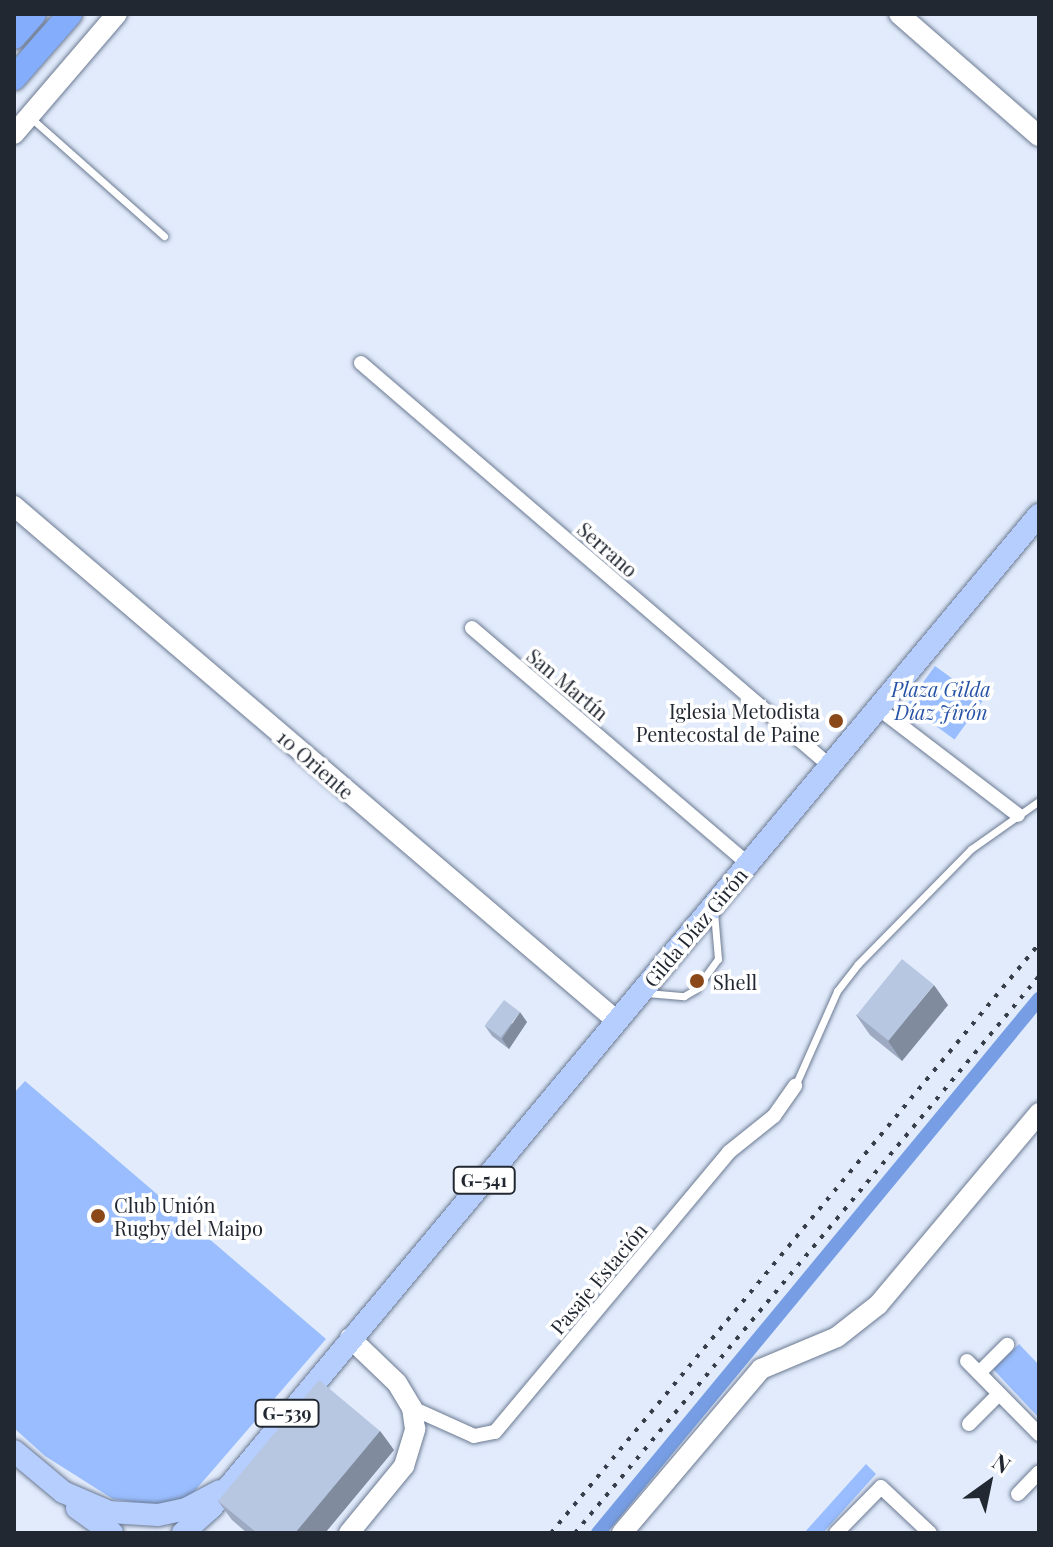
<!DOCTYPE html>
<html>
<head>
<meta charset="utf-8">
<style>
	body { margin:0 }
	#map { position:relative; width:1053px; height:1547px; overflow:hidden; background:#e1ebfc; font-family:"Playfair Display",serif }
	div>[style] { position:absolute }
	.green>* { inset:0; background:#99bdfe; transform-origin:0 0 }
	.canal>* { height:14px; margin:-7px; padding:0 7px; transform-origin:7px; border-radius:7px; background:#779ee4 }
	.roads { filter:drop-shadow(0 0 2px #6b7991) drop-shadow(0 0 2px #6b7991) }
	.lane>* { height:7px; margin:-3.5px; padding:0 3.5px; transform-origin:3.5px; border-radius:3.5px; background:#fff }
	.street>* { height:14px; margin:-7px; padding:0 7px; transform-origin:7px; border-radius:7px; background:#fff }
	.secondary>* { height:20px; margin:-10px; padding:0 10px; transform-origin:10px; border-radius:10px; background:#fff }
	.primary>* { height:22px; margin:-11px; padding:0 11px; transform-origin:11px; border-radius:11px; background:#b5cefd }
	.highway>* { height:24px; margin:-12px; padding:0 12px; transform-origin:12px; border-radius:12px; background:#84aefb }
	.rail>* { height:4px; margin-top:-2px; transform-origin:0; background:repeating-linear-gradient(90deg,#383e49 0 4px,transparent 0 12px) }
	.wall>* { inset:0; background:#9daac2 }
	.shaded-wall>* { inset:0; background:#808b9e }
	.building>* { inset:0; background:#b7c6e1; transform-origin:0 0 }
	.dots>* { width:22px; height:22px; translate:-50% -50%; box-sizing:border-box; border:4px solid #fff; border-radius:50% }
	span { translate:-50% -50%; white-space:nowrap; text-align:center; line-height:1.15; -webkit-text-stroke:7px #fff; paint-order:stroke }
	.shield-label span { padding:2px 6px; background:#fff; border:2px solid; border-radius:6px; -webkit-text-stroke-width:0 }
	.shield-label { font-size:18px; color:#222832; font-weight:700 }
	.street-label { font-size:20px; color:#222832 }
	.park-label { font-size:20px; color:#2753a6; font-style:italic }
	.poi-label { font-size:20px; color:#222832 }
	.right { translate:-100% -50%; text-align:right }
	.left { translate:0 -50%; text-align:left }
	.frame { position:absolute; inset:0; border:16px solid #222832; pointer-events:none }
	.north { position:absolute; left:949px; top:1443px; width:80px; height:80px; -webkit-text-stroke:6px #fff; paint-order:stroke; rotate:33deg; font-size:22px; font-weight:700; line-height:32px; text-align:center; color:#222832 }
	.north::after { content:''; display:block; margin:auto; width:28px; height:36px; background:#222832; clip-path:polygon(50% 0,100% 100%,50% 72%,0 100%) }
</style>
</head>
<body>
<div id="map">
	<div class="green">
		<div style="left:935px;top:666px;width:59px;height:48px;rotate:36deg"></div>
		<div style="clip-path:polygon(25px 1081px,326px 1339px,186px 1501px,156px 1505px,113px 1499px,45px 1456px,14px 1428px,14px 1093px)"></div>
		<div style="clip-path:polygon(1019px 1344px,1039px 1365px,1039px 1418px,993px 1369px)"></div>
		<div style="clip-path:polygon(866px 1464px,876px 1474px,823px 1533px,804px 1533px)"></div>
	</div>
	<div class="canal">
		<div style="left:598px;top:1533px;width:693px;rotate:-50.45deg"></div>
	</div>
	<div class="roads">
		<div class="lane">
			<div style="left:31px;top:118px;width:178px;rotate:41.6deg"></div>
			<div style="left:647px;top:993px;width:37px;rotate:5deg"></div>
			<div style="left:684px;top:996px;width:14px;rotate:-30deg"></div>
			<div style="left:696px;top:989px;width:37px;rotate:-54deg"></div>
			<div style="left:718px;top:959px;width:47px;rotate:-94.9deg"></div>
			<div style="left:795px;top:1086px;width:104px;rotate:-66.1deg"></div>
			<div style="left:837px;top:991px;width:34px;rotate:-52deg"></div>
			<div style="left:858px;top:964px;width:161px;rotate:-45.5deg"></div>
			<div style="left:971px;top:849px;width:83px;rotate:-35.2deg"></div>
		</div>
		<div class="street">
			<div style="left:361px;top:363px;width:618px;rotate:40.67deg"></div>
			<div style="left:472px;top:628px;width:363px;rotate:40.5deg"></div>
			<div style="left:878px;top:708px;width:176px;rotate:37.4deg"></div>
			<div style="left:967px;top:1361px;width:103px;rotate:45.4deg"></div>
			<div style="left:979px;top:1373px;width:40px;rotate:-45deg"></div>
			<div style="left:412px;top:1408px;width:68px;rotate:24.3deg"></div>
			<div style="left:474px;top:1436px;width:21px;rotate:-11deg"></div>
			<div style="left:495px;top:1432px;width:365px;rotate:-50.1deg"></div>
			<div style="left:729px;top:1152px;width:58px;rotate:-38.7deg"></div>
			<div style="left:774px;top:1116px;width:37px;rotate:-55deg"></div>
			<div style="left:969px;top:1424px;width:42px;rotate:-45deg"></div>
			<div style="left:1018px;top:1494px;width:30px;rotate:-46deg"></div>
			<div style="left:836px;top:1533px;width:64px;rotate:-45.6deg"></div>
			<div style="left:881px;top:1487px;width:67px;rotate:43.2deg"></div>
		</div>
		<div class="secondary">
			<div style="left:899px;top:14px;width:186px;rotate:41.1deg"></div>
			<div style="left:14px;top:134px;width:158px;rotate:-49.4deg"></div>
			<div style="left:14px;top:506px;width:793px;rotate:40.5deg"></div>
			<div style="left:349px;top:1533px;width:87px;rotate:-50.6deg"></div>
			<div style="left:404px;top:1466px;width:39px;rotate:-73deg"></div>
			<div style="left:415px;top:1429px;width:21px;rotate:-98deg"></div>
			<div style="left:412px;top:1408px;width:29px;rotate:-121deg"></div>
			<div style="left:397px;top:1383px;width:65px;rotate:-136.2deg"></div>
			<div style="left:622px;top:1533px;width:215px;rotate:-49.7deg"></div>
			<div style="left:761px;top:1369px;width:82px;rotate:-22.8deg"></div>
			<div style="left:837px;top:1337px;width:52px;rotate:-38deg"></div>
			<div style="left:878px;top:1305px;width:251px;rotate:-50deg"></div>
		</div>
		<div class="primary">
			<div style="left:14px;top:1451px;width:64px;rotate:39.9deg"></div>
			<div style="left:63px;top:1492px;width:50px;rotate:23.5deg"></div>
			<div style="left:109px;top:1512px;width:49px;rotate:3.5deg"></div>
			<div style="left:158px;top:1515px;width:29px;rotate:-12deg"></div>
			<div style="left:186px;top:1509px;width:38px;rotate:-28deg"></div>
			<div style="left:77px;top:1508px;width:43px;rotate:35.5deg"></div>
			<div style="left:183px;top:1533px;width:38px;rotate:-42deg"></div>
			<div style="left:211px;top:1508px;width:1293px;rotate:-50.18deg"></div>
		</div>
		<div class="highway">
			<div style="left:14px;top:37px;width:30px;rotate:-49deg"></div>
			<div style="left:14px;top:78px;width:85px;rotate:-48.8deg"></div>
		</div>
	</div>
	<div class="rail">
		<div style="left:551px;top:1533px;width:765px;rotate:-50.36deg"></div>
		<div style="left:575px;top:1533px;width:725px;rotate:-50.2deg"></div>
	</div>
	<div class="wall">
		<div style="clip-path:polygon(948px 1005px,902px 1061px,870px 1035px,856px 1015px)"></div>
		<div style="clip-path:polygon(527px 1022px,509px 1049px,492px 1036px,485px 1026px)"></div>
		<div style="clip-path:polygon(380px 1431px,394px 1450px,325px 1533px,247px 1533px,232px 1520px,218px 1501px)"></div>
	</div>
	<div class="shaded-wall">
		<div style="clip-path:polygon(934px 985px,948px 1005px,902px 1061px,888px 1041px)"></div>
		<div style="clip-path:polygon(520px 1012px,527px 1022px,509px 1049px,502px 1039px)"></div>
		<div style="clip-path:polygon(380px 1431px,394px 1450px,325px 1533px,295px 1533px)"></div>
	</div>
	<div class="building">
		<div style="left:902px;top:959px;width:41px;height:72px;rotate:39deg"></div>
		<div style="left:504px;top:1000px;width:20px;height:32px;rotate:37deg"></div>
		<div style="clip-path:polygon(319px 1380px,380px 1431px,295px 1533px,257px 1533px,218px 1501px)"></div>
	</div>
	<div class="dots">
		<div style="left:836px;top:721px;background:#8b4819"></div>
		<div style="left:697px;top:981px;background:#8b4819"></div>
		<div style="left:98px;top:1216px;background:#8b4819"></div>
	</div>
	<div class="shield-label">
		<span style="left:484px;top:1180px">G-541</span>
		<span style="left:287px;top:1413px">G-539</span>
	</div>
	<div class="street-label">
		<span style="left:608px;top:549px;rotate:41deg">Serrano</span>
		<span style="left:568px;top:684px;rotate:40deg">San Martín</span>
		<span style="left:316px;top:764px;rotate:41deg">10 Oriente</span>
		<span style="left:695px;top:927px;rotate:-50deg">Gilda Díaz Girón</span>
		<span style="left:598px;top:1278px;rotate:-50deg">Pasaje Estación</span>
	</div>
	<div class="park-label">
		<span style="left:941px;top:700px">Plaza Gilda<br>Díaz Jirón</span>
	</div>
	<div class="poi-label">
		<span class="right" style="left:820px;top:722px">Iglesia Metodista<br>Pentecostal de Paine</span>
		<span class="left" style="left:713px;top:981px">Shell</span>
		<span class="left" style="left:114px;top:1216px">Club Unión<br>Rugby del Maipo</span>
	</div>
	<div class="frame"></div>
	<div class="north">N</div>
</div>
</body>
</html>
